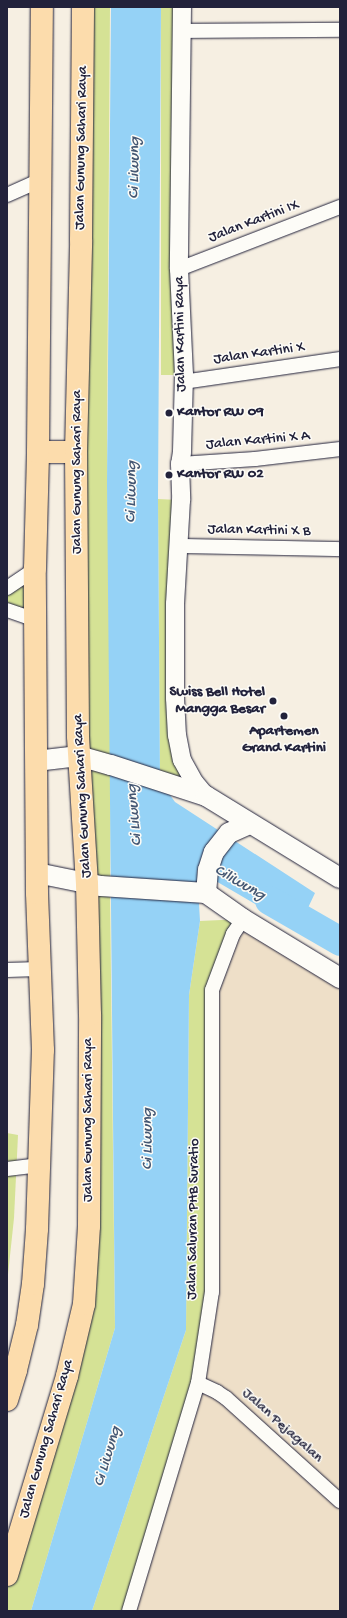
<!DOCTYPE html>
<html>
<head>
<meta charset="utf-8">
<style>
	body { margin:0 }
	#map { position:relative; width:347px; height:1618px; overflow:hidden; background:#f6efe2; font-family:"Gochi Hand",sans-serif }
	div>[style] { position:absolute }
	.built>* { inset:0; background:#eedfc8 }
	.green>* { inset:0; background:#d5e295; transform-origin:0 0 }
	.water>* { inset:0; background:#95d2f6 }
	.river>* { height:29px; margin:-14.5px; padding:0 14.5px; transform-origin:14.5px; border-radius:14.5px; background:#95d2f6 }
	.roads { filter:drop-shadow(0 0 1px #22223b) drop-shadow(0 0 1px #22223b) }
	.minor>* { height:14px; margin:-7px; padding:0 7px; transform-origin:7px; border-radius:7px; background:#fdfcf7 }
	.tertiary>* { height:18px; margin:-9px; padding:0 9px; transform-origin:9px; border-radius:9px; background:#fdfcf7 }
	.secondary>* { height:20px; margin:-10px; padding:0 10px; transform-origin:10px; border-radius:10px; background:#fdfcf7 }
	.primary>* { height:22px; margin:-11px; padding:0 11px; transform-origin:11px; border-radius:11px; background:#fcdcac }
	.dots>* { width:11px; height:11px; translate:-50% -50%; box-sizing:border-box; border:2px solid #fdfcf7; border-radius:50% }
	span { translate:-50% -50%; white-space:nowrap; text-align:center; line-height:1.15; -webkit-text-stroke:3px #fdfcf7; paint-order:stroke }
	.street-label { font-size:15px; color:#22223b }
	.poi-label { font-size:15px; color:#22223b; font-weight:700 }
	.left { translate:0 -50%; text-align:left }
	.right { translate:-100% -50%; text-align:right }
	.water-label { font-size:16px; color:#445773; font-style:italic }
	.frame { position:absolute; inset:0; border:8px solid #22223b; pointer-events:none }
</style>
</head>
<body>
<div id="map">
	<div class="built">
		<div style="clip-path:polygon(243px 919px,340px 979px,340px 1611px,128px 1611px,198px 1383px,212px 990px)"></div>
	</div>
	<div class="green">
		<div style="clip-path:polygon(83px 7px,110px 7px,107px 436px,111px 765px,110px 888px,115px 1328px,31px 1611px,7px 1611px,7px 1575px,84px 1304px)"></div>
		<div style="left:161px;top:7px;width:22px;height:368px"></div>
		<div style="clip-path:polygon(158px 499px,179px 500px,177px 735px,195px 783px,160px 781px)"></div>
		<div style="clip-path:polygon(35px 569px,36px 620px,7px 610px,7px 588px)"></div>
		<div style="clip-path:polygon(243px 919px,212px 990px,212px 1292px,198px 1383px,128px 1611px,92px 1611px,186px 1330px,189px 995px,200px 921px)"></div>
		<div style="clip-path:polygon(7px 1133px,18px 1135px,14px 1218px,7px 1284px)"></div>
	</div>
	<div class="water">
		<div style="clip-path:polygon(111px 7px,161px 7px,158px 498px,160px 781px,175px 802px,315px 893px,298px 929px,197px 870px,200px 921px,189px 995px,186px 1330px,92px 1611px,31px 1611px,115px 1328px,107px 484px)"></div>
	</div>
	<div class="river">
		<div style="left:269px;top:900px;width:82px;rotate:30deg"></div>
	</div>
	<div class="roads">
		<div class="minor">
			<div style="left:182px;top:31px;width:158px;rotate:-0.4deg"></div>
			<div style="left:7px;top:195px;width:36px;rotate:-24deg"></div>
			<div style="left:179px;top:269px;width:173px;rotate:-21.1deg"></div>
			<div style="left:183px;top:382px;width:159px;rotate:-8.3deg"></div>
			<div style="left:180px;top:464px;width:75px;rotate:-3.8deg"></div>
			<div style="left:255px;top:459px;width:86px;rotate:-6.7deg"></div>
			<div style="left:178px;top:546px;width:162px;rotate:1.1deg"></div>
			<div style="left:7px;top:588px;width:34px;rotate:-34deg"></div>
			<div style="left:7px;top:610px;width:31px;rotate:19deg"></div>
			<div style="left:7px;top:970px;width:32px;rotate:-2deg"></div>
			<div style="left:7px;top:1169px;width:33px;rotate:-7deg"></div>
			<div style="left:198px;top:1383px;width:21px;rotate:25deg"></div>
			<div style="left:217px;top:1392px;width:11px;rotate:34deg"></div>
			<div style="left:226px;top:1398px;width:154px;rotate:42.1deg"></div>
			<div style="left:129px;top:1611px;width:238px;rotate:-73.2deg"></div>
			<div style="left:198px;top:1383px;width:92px;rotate:-81.3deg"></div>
			<div style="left:212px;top:1292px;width:302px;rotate:-90deg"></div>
			<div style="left:212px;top:990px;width:60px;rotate:-69.4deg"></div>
			<div style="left:233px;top:934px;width:18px;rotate:-56deg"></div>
		</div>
		<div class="tertiary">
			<div style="left:182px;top:7px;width:262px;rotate:90.7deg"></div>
			<div style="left:179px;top:269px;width:106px;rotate:87.3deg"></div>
			<div style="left:184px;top:375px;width:77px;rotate:91.5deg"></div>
			<div style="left:182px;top:452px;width:12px;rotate:99deg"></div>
			<div style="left:180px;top:464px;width:36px;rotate:88deg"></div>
			<div style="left:181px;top:500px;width:104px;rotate:93.3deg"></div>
			<div style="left:175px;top:604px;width:94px;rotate:90deg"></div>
			<div style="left:175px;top:698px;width:37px;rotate:87deg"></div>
			<div style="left:177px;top:735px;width:25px;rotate:79deg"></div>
			<div style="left:182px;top:760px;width:26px;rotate:61deg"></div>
			<div style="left:195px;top:783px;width:17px;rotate:50deg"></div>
		</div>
		<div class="secondary">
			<div style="left:36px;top:761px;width:43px;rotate:-6.6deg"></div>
			<div style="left:79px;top:756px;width:33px;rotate:16deg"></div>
			<div style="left:111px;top:765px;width:100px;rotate:18.1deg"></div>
			<div style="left:206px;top:796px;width:157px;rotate:31.5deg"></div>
			<div style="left:37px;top:873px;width:65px;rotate:11.5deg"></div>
			<div style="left:101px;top:886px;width:105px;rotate:3.8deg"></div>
			<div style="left:206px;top:893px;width:45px;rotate:35.1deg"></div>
			<div style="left:243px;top:919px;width:114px;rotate:31.3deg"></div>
			<div style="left:206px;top:893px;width:23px;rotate:-85deg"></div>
			<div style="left:208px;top:870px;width:19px;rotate:-72deg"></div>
			<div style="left:214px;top:852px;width:24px;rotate:-52deg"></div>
			<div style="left:229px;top:833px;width:22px;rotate:-24deg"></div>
		</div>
		<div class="primary">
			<div style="left:38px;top:452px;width:38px"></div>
			<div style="left:7px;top:1400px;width:31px;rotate:-73deg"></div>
			<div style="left:16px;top:1370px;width:46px;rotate:-76.3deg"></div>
			<div style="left:27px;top:1325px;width:41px;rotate:-81.7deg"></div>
			<div style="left:33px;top:1284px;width:55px;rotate:-85.8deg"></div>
			<div style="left:37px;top:1229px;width:179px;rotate:-88.1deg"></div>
			<div style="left:43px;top:1050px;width:157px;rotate:-92.2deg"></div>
			<div style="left:37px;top:893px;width:324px;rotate:-90.4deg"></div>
			<div style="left:35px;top:569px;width:117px;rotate:-88.5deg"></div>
			<div style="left:38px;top:452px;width:445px;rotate:-89.5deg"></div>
			<div style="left:7px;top:1575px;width:208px;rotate:-73.2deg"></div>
			<div style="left:67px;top:1376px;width:74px;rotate:-76.7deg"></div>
			<div style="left:84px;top:1304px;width:78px;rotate:-86.3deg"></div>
			<div style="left:89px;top:1226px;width:211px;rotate:-89.7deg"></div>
			<div style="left:90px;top:1015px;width:131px;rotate:-91.3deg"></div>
			<div style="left:87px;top:884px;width:148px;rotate:-93.5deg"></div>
			<div style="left:78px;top:736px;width:284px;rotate:-90.4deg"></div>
			<div style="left:76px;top:452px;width:212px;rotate:-88.6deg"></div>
			<div style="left:81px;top:240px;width:233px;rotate:-89.5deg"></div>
		</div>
	</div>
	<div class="dots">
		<div style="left:169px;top:413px;background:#22223b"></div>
		<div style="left:169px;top:475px;background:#22223b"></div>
		<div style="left:273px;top:701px;background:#22223b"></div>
		<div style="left:284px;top:716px;background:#22223b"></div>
	</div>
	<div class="street-label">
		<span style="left:82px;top:148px;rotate:-89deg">Jalan Gunung Sahari Raya</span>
		<span style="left:254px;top:222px;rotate:-21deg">Jalan Kartini IX</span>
		<span style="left:181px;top:334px;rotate:-91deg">Jalan Kartini Raya</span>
		<span style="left:259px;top:354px;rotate:-8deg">Jalan Kartini X</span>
		<span style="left:258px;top:441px;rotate:-5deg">Jalan Kartini X A</span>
		<span style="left:78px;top:472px;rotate:-90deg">Jalan Gunung Sahari Raya</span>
		<span style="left:259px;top:531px;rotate:1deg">Jalan Kartini X B</span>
		<span style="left:83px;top:796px;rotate:-93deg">Jalan Gunung Sahari Raya</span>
		<span style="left:89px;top:1120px;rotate:-90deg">Jalan Gunung Sahari Raya</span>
		<span style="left:194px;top:1219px;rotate:-89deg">Jalan Saluran PHB Suratio</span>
		<span style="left:282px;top:1426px;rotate:42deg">Jalan Pejagalan</span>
		<span style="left:47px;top:1439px;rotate:-74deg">Jalan Gunung Sahari Raya</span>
	</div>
	<div class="poi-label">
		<span class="left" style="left:177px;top:413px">Kantor RW 09</span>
		<span class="left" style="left:177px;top:475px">Kantor RW 02</span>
		<span class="right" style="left:265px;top:701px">Swiss Bell Hotel<br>Mangga Besar</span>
		<span style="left:284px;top:740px">Apartemen<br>Grand Kartini</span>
	</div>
	<div class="water-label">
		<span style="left:136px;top:168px;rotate:-89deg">Ci Liwung</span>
		<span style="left:133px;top:492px;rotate:-89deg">Ci Liwung</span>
		<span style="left:136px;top:815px;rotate:-95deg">Ci Liwung</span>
		<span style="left:239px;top:884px;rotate:30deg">Ciliwung</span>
		<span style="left:149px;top:1139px;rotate:-90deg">Ci Liwung</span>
		<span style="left:109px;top:1457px;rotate:-73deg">Ci Liwung</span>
	</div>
	<div class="frame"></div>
</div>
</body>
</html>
